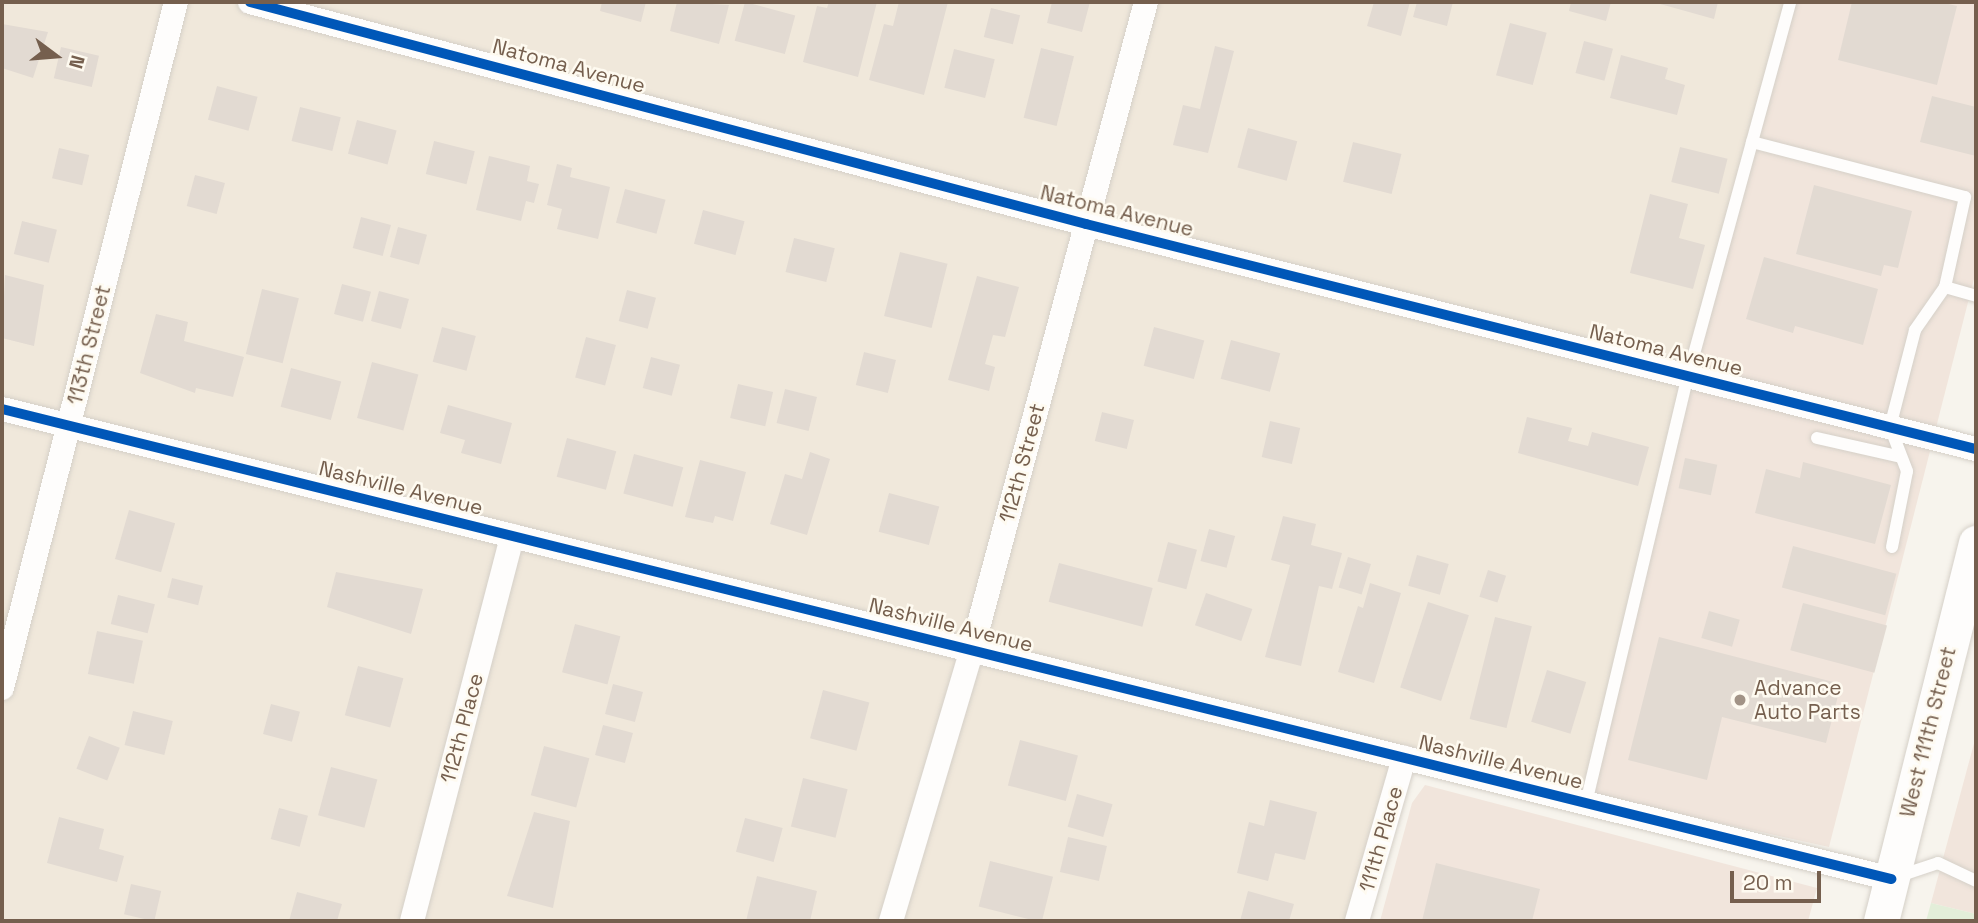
<!DOCTYPE html>
<html>
<head>
<meta charset="utf-8">
<style>
	body { margin:0 }
	#map { position:relative; width:1978px; height:923px; overflow:hidden; background:#f7f4ed; font-family:"Space Grotesk",sans-serif }
	div>[style] { position:absolute }
	.residential>* { inset:0; background:#f0e8db }
	.commercial>* { inset:0; background:#f1e5dc }
	.green>* { inset:0; background:#e3eed9 }
	.building>* { inset:0; background:#e2dad2; transform-origin:0 0 }
	.roads { filter:drop-shadow(0 0 2px #d5d0c8) drop-shadow(0 0 2px #d5d0c8) }
	.lane>* { height:12px; margin:-6px; padding:0 6px; transform-origin:6px; border-radius:6px; background:#fefdfc }
	.street>* { height:24px; margin:-12px; padding:0 12px; transform-origin:12px; border-radius:12px; background:#fefdfc }
	.secondary>* { height:35px; margin:-17.5px; padding:0 17.5px; transform-origin:17.5px; border-radius:17.5px; background:#fefdfc }
	.cycleway>* { height:10px; margin:-5px; padding:0 5px; transform-origin:5px; border-radius:5px; background:#0057b8 }
	.dots>* { width:19px; height:19px; translate:-50% -50%; box-sizing:border-box; border:4px solid #fefaf0; border-radius:50% }
	span { translate:-50% -50%; white-space:nowrap; text-align:center; line-height:1.15; -webkit-text-stroke:5px #fefaf0; paint-order:stroke }
	.street-label { font-size:21px; color:#755f4e }
	.poi-label { font-size:21px; color:#755f4e }
	.left { translate:0 -50%; text-align:left }
	.frame { position:absolute; inset:0; border:4px solid #755f4e; pointer-events:none }
	.north { position:absolute; left:21px; top:21px; width:70px; height:70px; -webkit-text-stroke:5px #fefaf0; paint-order:stroke; rotate:106deg; font-size:19px; font-weight:700; line-height:28px; text-align:center; color:#755f4e }
	.north::after { content:''; display:block; margin:auto; width:24px; height:32px; background:#755f4e; clip-path:polygon(50% 0,100% 100%,50% 72%,0 100%) }
	.scale { position:absolute; left:1730px; top:871px; width:91px; height:32px; box-sizing:border-box; border:4px solid #755f4e; border-top:0; padding-left:9px; font-size:21px; line-height:24px; white-space:nowrap; color:#755f4e; -webkit-text-stroke:5px #fefaf0; paint-order:stroke }
</style>
</head>
<body>
<div id="map">
	<div class="residential">
		<div style="clip-path:polygon(2px 2px,1790px 2px,1588px 794px,1394px 746px,1351px 921px,2px 921px)"></div>
	</div>
	<div class="commercial">
		<div style="clip-path:polygon(1790px 2px,1976px 2px,1976px 271px,1829px 847px,1588px 794px,1688px 376px)"></div>
		<div style="clip-path:polygon(1976px 736px,1976px 914px,1931px 903px)"></div>
		<div style="clip-path:polygon(1425px 785px,1817px 888px,1808px 921px,1380px 921px,1412px 803px)"></div>
	</div>
	<div class="green">
		<div style="clip-path:polygon(1931px 903px,1976px 914px,1976px 921px,1926px 921px)"></div>
	</div>
	<div class="building">
		<div style="clip-path:polygon(602px 2px,646px 2px,641px 22px,600px 11px)"></div>
		<div style="clip-path:polygon(677px 2px,729px 5px,719px 44px,670px 31px)"></div>
		<div style="left:745px;top:2px;width:52px;height:40px;rotate:15deg"></div>
		<div style="clip-path:polygon(829px 2px,877px 2px,858px 77px,803px 62px,817px 6px,827px 8px)"></div>
		<div style="clip-path:polygon(899px 2px,948px 2px,924px 95px,869px 80px,884px 24px,893px 26px)"></div>
		<div style="clip-path:polygon(1052px 2px,1090px 2px,1082px 32px,1047px 23px)"></div>
		<div style="clip-path:polygon(1374px 2px,1410px 2px,1401px 36px,1367px 26px)"></div>
		<div style="clip-path:polygon(1417px 2px,1453px 2px,1447px 26px,1413px 17px)"></div>
		<div style="clip-path:polygon(1571px 2px,1611px 2px,1606px 21px,1569px 11px)"></div>
		<div style="clip-path:polygon(1653px 2px,1718px 2px,1714px 19px)"></div>
		<div style="clip-path:polygon(1852px 2px,1940px 2px,1957px 6px,1937px 85px,1838px 60px)"></div>
		<div style="left:991px;top:8px;width:30px;height:30px;rotate:14deg"></div>
		<div style="left:1510px;top:23px;width:38px;height:54px;rotate:15deg"></div>
		<div style="clip-path:polygon(2px 24px,48px 32px,33px 78px,2px 68px)"></div>
		<div style="left:1584px;top:41px;width:30px;height:33px;rotate:15deg"></div>
		<div style="clip-path:polygon(1215px 46px,1234px 51px,1208px 153px,1173px 145px,1183px 105px,1200px 109px)"></div>
		<div style="left:61px;top:47px;width:39px;height:32px;rotate:13deg"></div>
		<div style="left:1041px;top:48px;width:34px;height:72px;rotate:14deg"></div>
		<div style="left:954px;top:49px;width:42px;height:40px;rotate:14deg"></div>
		<div style="clip-path:polygon(1621px 55px,1668px 68px,1665px 79px,1685px 85px,1677px 115px,1610px 98px)"></div>
		<div style="left:217px;top:86px;width:42px;height:35px;rotate:15deg"></div>
		<div style="clip-path:polygon(1932px 96px,1976px 107px,1976px 156px,1920px 142px)"></div>
		<div style="left:300px;top:107px;width:42px;height:35px;rotate:14deg"></div>
		<div style="left:357px;top:120px;width:41px;height:35px;rotate:15deg"></div>
		<div style="left:1248px;top:128px;width:51px;height:41px;rotate:15deg"></div>
		<div style="left:434px;top:141px;width:42px;height:34px;rotate:14deg"></div>
		<div style="left:1353px;top:142px;width:50px;height:41px;rotate:14deg"></div>
		<div style="left:1680px;top:147px;width:49px;height:36px;rotate:14deg"></div>
		<div style="left:59px;top:148px;width:31px;height:31px;rotate:13deg"></div>
		<div style="clip-path:polygon(489px 156px,530px 166px,527px 181px,539px 184px,534px 203px,526px 201px,521px 221px,476px 210px)"></div>
		<div style="clip-path:polygon(557px 164px,572px 168px,570px 177px,610px 187px,598px 239px,557px 229px,562px 209px,547px 205px)"></div>
		<div style="left:195px;top:175px;width:31px;height:32px;rotate:15deg"></div>
		<div style="clip-path:polygon(1814px 185px,1912px 211px,1898px 268px,1884px 265px,1881px 276px,1796px 254px)"></div>
		<div style="left:625px;top:189px;width:42px;height:35px;rotate:15deg"></div>
		<div style="clip-path:polygon(1650px 194px,1688px 204px,1679px 238px,1705px 245px,1693px 289px,1630px 273px)"></div>
		<div style="left:703px;top:210px;width:43px;height:35px;rotate:15deg"></div>
		<div style="left:361px;top:217px;width:31px;height:32px;rotate:15deg"></div>
		<div style="left:22px;top:221px;width:36px;height:34px;rotate:14deg"></div>
		<div style="left:398px;top:227px;width:30px;height:31px;rotate:15deg"></div>
		<div style="left:794px;top:238px;width:42px;height:35px;rotate:14deg"></div>
		<div style="left:900px;top:252px;width:49px;height:66px;rotate:14deg"></div>
		<div style="clip-path:polygon(1764px 257px,1878px 289px,1863px 345px,1795px 326px,1793px 333px,1746px 319px)"></div>
		<div style="clip-path:polygon(5px 275px,44px 285px,34px 346px,2px 338px)"></div>
		<div style="clip-path:polygon(977px 276px,1019px 287px,1005px 337px,993px 335px,985px 364px,995px 367px,989px 391px,948px 380px)"></div>
		<div style="left:342px;top:284px;width:30px;height:31px;rotate:15deg"></div>
		<div style="left:262px;top:289px;width:38px;height:67px;rotate:14deg"></div>
		<div style="left:627px;top:290px;width:30px;height:32px;rotate:15deg"></div>
		<div style="left:379px;top:291px;width:31px;height:31px;rotate:15deg"></div>
		<div style="clip-path:polygon(156px 314px,188px 322px,184px 341px,244px 357px,233px 397px,196px 388px,195px 393px,140px 373px)"></div>
		<div style="left:442px;top:327px;width:35px;height:36px;rotate:15deg"></div>
		<div style="left:1154px;top:327px;width:52px;height:40px;rotate:15deg"></div>
		<div style="left:586px;top:337px;width:31px;height:42px;rotate:15deg"></div>
		<div style="left:1231px;top:340px;width:51px;height:40px;rotate:15deg"></div>
		<div style="left:864px;top:352px;width:33px;height:34px;rotate:14deg"></div>
		<div style="left:651px;top:357px;width:30px;height:32px;rotate:15deg"></div>
		<div style="left:372px;top:362px;width:48px;height:58px;rotate:15deg"></div>
		<div style="left:291px;top:368px;width:52px;height:40px;rotate:15deg"></div>
		<div style="left:738px;top:384px;width:36px;height:35px;rotate:13deg"></div>
		<div style="left:785px;top:389px;width:33px;height:35px;rotate:14deg"></div>
		<div style="clip-path:polygon(448px 405px,512px 423px,501px 464px,461px 453px,465px 440px,440px 433px)"></div>
		<div style="left:1102px;top:412px;width:33px;height:30px;rotate:14deg"></div>
		<div style="clip-path:polygon(1527px 417px,1572px 428px,1568px 441px,1588px 446px,1592px 432px,1649px 447px,1638px 486px,1518px 453px)"></div>
		<div style="left:1270px;top:421px;width:31px;height:37px;rotate:13deg"></div>
		<div style="left:567px;top:438px;width:51px;height:40px;rotate:15deg"></div>
		<div style="clip-path:polygon(810px 452px,830px 459px,807px 535px,770px 524px,785px 474px,802px 479px)"></div>
		<div style="left:634px;top:454px;width:51px;height:41px;rotate:15deg"></div>
		<div style="left:1685px;top:458px;width:33px;height:31px;rotate:12deg"></div>
		<div style="clip-path:polygon(700px 460px,746px 472px,733px 521px,715px 516px,713px 523px,685px 517px)"></div>
		<div style="clip-path:polygon(1803px 462px,1891px 485px,1875px 544px,1755px 513px,1766px 469px,1800px 478px)"></div>
		<div style="left:889px;top:493px;width:52px;height:40px;rotate:15deg"></div>
		<div style="left:129px;top:510px;width:48px;height:51px;rotate:16deg"></div>
		<div style="clip-path:polygon(1283px 516px,1316px 524px,1311px 545px,1342px 553px,1332px 589px,1319px 586px,1301px 666px,1265px 657px,1290px 565px,1271px 560px)"></div>
		<div style="left:1209px;top:529px;width:27px;height:33px;rotate:15deg"></div>
		<div style="left:1168px;top:542px;width:30px;height:41px;rotate:15deg"></div>
		<div style="left:1793px;top:546px;width:107px;height:43px;rotate:15deg"></div>
		<div style="left:1417px;top:555px;width:33px;height:32px;rotate:16deg"></div>
		<div style="left:1348px;top:557px;width:24px;height:32px;rotate:17deg"></div>
		<div style="left:1059px;top:563px;width:97px;height:40px;rotate:15deg"></div>
		<div style="left:1488px;top:570px;width:19px;height:28px;rotate:18deg"></div>
		<div style="clip-path:polygon(336px 572px,423px 589px,411px 634px,327px 607px)"></div>
		<div style="left:172px;top:578px;width:32px;height:20px;rotate:14deg"></div>
		<div style="clip-path:polygon(1370px 583px,1401px 593px,1374px 683px,1338px 672px,1358px 606px,1363px 608px)"></div>
		<div style="left:1206px;top:593px;width:49px;height:34px;rotate:19deg"></div>
		<div style="left:118px;top:595px;width:38px;height:30px;rotate:14deg"></div>
		<div style="left:1428px;top:602px;width:43px;height:90px;rotate:18deg"></div>
		<div style="left:1803px;top:603px;width:87px;height:49px;rotate:15deg"></div>
		<div style="left:1709px;top:611px;width:32px;height:28px;rotate:16deg"></div>
		<div style="left:1495px;top:617px;width:38px;height:105px;rotate:14deg"></div>
		<div style="left:575px;top:624px;width:47px;height:50px;rotate:15deg"></div>
		<div style="left:97px;top:631px;width:47px;height:44px;rotate:12deg"></div>
		<div style="clip-path:polygon(1659px 637px,1841px 684px,1826px 743px,1722px 717px,1707px 780px,1628px 760px)"></div>
		<div style="left:358px;top:666px;width:47px;height:51px;rotate:15deg"></div>
		<div style="left:1547px;top:670px;width:41px;height:54px;rotate:17deg"></div>
		<div style="left:613px;top:684px;width:31px;height:31px;rotate:15deg"></div>
		<div style="left:823px;top:690px;width:48px;height:50px;rotate:15deg"></div>
		<div style="left:271px;top:704px;width:30px;height:31px;rotate:15deg"></div>
		<div style="left:133px;top:711px;width:41px;height:35px;rotate:14deg"></div>
		<div style="left:603px;top:725px;width:31px;height:31px;rotate:15deg"></div>
		<div style="left:89px;top:736px;width:33px;height:35px;rotate:21deg"></div>
		<div style="left:1020px;top:740px;width:60px;height:47px;rotate:15deg"></div>
		<div style="left:544px;top:746px;width:47px;height:51px;rotate:15deg"></div>
		<div style="left:331px;top:767px;width:48px;height:50px;rotate:15deg"></div>
		<div style="left:803px;top:778px;width:46px;height:50px;rotate:14deg"></div>
		<div style="left:1077px;top:794px;width:37px;height:34px;rotate:16deg"></div>
		<div style="clip-path:polygon(1270px 800px,1317px 812px,1305px 860px,1275px 853px,1268px 881px,1237px 873px,1249px 822px,1264px 826px)"></div>
		<div style="left:279px;top:808px;width:30px;height:32px;rotate:15deg"></div>
		<div style="clip-path:polygon(534px 812px,570px 821px,553px 908px,507px 896px)"></div>
		<div style="clip-path:polygon(59px 817px,104px 829px,99px 849px,124px 856px,117px 882px,47px 863px)"></div>
		<div style="left:745px;top:818px;width:39px;height:35px;rotate:15deg"></div>
		<div style="left:1068px;top:837px;width:40px;height:36px;rotate:13deg"></div>
		<div style="left:990px;top:861px;width:65px;height:47px;rotate:14deg"></div>
		<div style="clip-path:polygon(1436px 863px,1540px 889px,1532px 921px,1422px 921px)"></div>
		<div style="clip-path:polygon(757px 876px,817px 891px,810px 921px,746px 921px)"></div>
		<div style="left:131px;top:884px;width:31px;height:31px;rotate:13deg"></div>
		<div style="clip-path:polygon(1248px 891px,1294px 904px,1289px 921px,1240px 921px)"></div>
		<div style="clip-path:polygon(297px 892px,342px 904px,337px 921px,289px 921px)"></div>
	</div>
	<div class="roads">
		<div class="lane">
			<div style="left:1752px;top:142px;width:220px;rotate:14.5deg"></div>
			<div style="left:1965px;top:197px;width:92px;rotate:102.5deg"></div>
			<div style="left:1945px;top:287px;width:32px;rotate:16deg"></div>
			<div style="left:1817px;top:438px;width:86px;rotate:12.7deg"></div>
			<div style="left:1892px;top:547px;width:77px;rotate:-78.8deg"></div>
			<div style="left:1907px;top:471px;width:47px;rotate:-111.1deg"></div>
			<div style="left:1890px;top:427px;width:100px;rotate:-75.5deg"></div>
			<div style="left:1915px;top:330px;width:52px;rotate:-55.1deg"></div>
			<div style="left:1586px;top:803px;width:439px;rotate:-76.6deg"></div>
			<div style="left:1688px;top:376px;width:388px;rotate:-74.7deg"></div>
			<div style="left:1896px;top:877px;width:44px;rotate:-18.4deg"></div>
			<div style="left:1938px;top:863px;width:42px;rotate:25.3deg"></div>
		</div>
		<div class="street">
			<div style="left:250px;top:2px;width:865px;rotate:14.87deg"></div>
			<div style="left:1086px;top:224px;width:918px;rotate:14.19deg"></div>
			<div style="left:2px;top:409px;width:1947px;rotate:13.97deg"></div>
			<div style="left:2px;top:688px;width:708px;rotate:-75.77deg"></div>
			<div style="left:412px;top:921px;width:398px;rotate:-75.4deg"></div>
			<div style="left:891px;top:921px;width:283px;rotate:-73.4deg"></div>
			<div style="left:972px;top:650px;width:671px;rotate:-74.97deg"></div>
			<div style="left:1357px;top:921px;width:170px;rotate:-73.9deg"></div>
		</div>
		<div class="secondary">
			<div style="left:1881px;top:921px;width:390px;rotate:-75.9deg"></div>
		</div>
	</div>
	<div class="cycleway">
		<div style="left:250px;top:2px;width:865px;rotate:14.87deg"></div>
		<div style="left:1086px;top:224px;width:918px;rotate:14.19deg"></div>
		<div style="left:2px;top:409px;width:1947px;rotate:13.97deg"></div>
	</div>
	<div class="dots">
		<div style="left:1740px;top:700px;background:#a29386"></div>
	</div>
	<div class="street-label">
		<span style="left:569px;top:66px;rotate:15deg">Natoma Avenue</span>
		<span style="left:1117px;top:211px;rotate:14deg">Natoma Avenue</span>
		<span style="left:89px;top:345px;rotate:-76deg">113th Street</span>
		<span style="left:1666px;top:350px;rotate:14deg">Natoma Avenue</span>
		<span style="left:1022px;top:463px;rotate:-75deg">112th Street</span>
		<span style="left:401px;top:488px;rotate:14deg">Nashville Avenue</span>
		<span style="left:951px;top:625px;rotate:14deg">Nashville Avenue</span>
		<span style="left:462px;top:728px;rotate:-75deg">112th Place</span>
		<span style="left:1928px;top:732px;rotate:-76deg">West 111th Street</span>
		<span style="left:1501px;top:762px;rotate:14deg">Nashville Avenue</span>
		<span style="left:1381px;top:839px;rotate:-74deg">111th Place</span>
	</div>
	<div class="poi-label">
		<span class="left" style="left:1754px;top:700px">Advance<br>Auto Parts</span>
	</div>
	<div class="frame"></div>
	<div class="north">N</div>
	<div class="scale">20 m</div>
</div>
</body>
</html>
